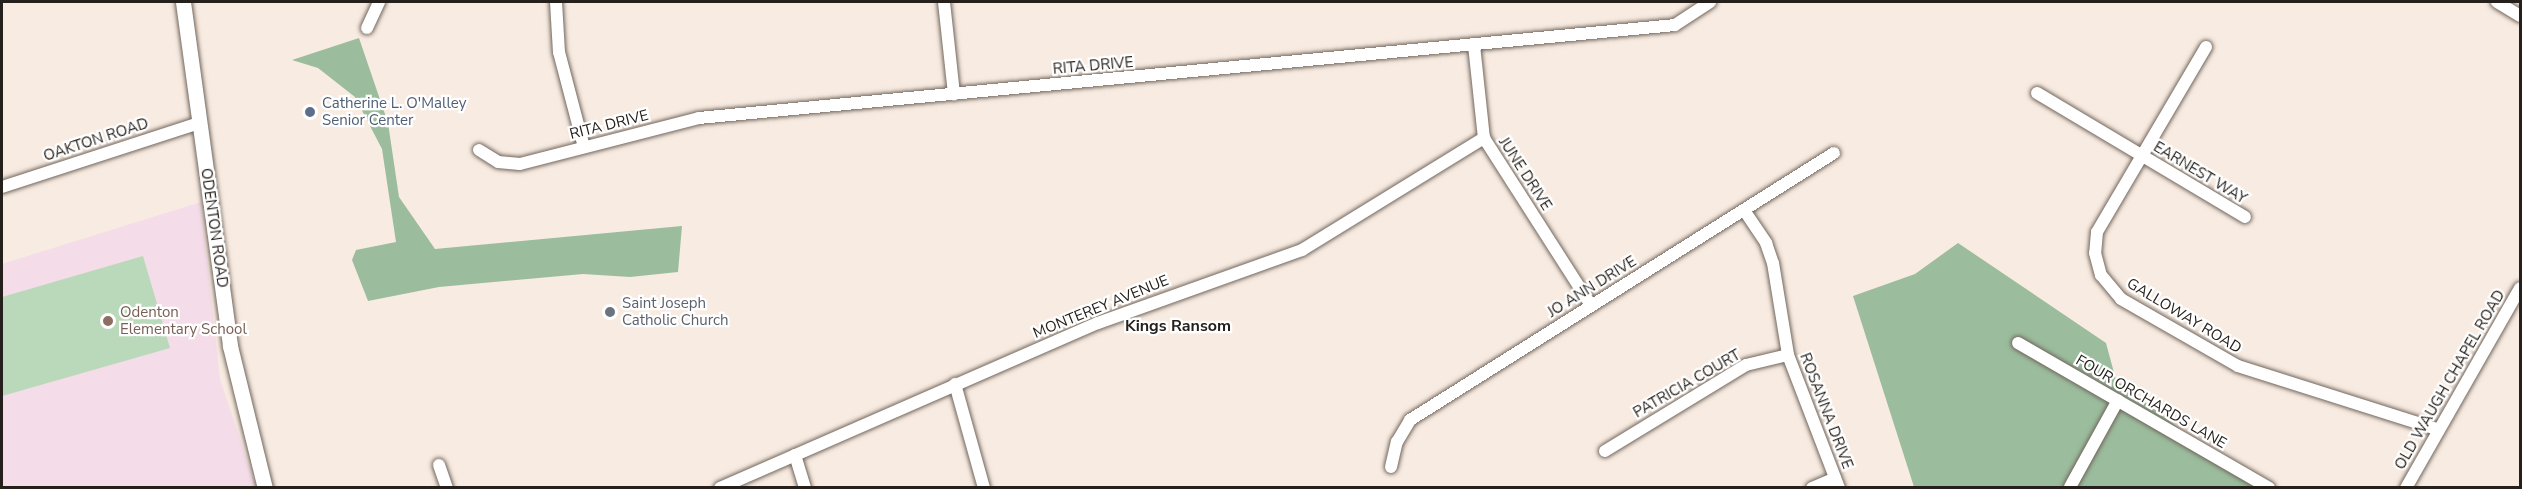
<!DOCTYPE html>
<html>
<head>
<meta charset="utf-8">
<style>
	body { margin:0 }
	#map { position:relative; width:2522px; height:489px; overflow:hidden; background:#f8ebe1; font-family:"Nunito Sans",sans-serif }
	div>[style] { position:absolute }
	.education>* { inset:0; background:#f4dde8 }
	.green>* { inset:0; background:#bad9bb }
	.forest>* { inset:0; background:#9bbd9d }
	.roads { filter:drop-shadow(0 0 2px #71665d) drop-shadow(0 0 2px #71665d) }
	.minor>* { height:12px; margin:-6px; padding:0 6px; transform-origin:6px; border-radius:6px; background:#fff }
	.tertiary>* { height:15px; margin:-7.5px; padding:0 7.5px; transform-origin:7.5px; border-radius:7.5px; background:#fff }
	.dots>* { width:16px; height:16px; translate:-50% -50%; box-sizing:border-box; border:3px solid #fff; border-radius:50% }
	span { translate:-50% -50%; white-space:nowrap; text-align:center; line-height:1.15; -webkit-text-stroke:4.5px #fff; paint-order:stroke }
	.street-label { font-size:15px; color:#25201c }
	.service-label { font-size:15px; color:#4e5e75 }
	.left { translate:0 -50%; text-align:left }
	.worship-label { font-size:15px; color:#5b616d }
	.education-label { font-size:15px; color:#785e54 }
	.neighbourhood-label { font-size:16px; color:#25201c; font-weight:700 }
	.frame { position:absolute; inset:0; border:3px solid #25201c; pointer-events:none }
</style>
</head>
<body>
<div id="map">
	<div class="education">
		<div style="clip-path:polygon(201px 202px,220px 379px,256px 487px,2px 487px,2px 264px)"></div>
	</div>
	<div class="green">
		<div style="clip-path:polygon(143px 256px,170px 348px,2px 396px,2px 297px)"></div>
	</div>
	<div class="forest">
		<div style="clip-path:polygon(359px 38px,388px 123px,399px 197px,435px 249px,682px 226px,678px 272px,630px 277px,583px 274px,439px 287px,368px 301px,352px 260px,356px 250px,396px 242px,382px 149px,355px 97px,318px 68px,292px 60px)"></div>
		<div style="clip-path:polygon(1958px 243px,2106px 343px,2116px 380px,2229px 467px,2264px 487px,1914px 487px,1853px 296px,1915px 274px)"></div>
	</div>
	<div class="roads">
		<div class="minor">
			<div style="left:556px;top:2px;width:50px;rotate:86.6deg"></div>
			<div style="left:559px;top:52px;width:98px;rotate:75.3deg"></div>
			<div style="left:944px;top:2px;width:93px;rotate:83.8deg"></div>
			<div style="left:2497px;top:2px;width:27px;rotate:31deg"></div>
			<div style="left:367px;top:28px;width:29px;rotate:-65deg"></div>
			<div style="left:1474px;top:45px;width:94px;rotate:83.9deg"></div>
			<div style="left:1484px;top:138px;width:198px;rotate:57.4deg"></div>
			<div style="left:2206px;top:47px;width:215px;rotate:120.5deg"></div>
			<div style="left:2097px;top:232px;width:21px;rotate:95deg"></div>
			<div style="left:2095px;top:253px;width:23px;rotate:75deg"></div>
			<div style="left:2101px;top:275px;width:31px;rotate:50deg"></div>
			<div style="left:2121px;top:299px;width:135px;rotate:29.8deg"></div>
			<div style="left:2238px;top:366px;width:209px;rotate:17.6deg"></div>
			<div style="left:2037px;top:93px;width:242px;rotate:30.8deg"></div>
			<div style="left:479px;top:150px;width:22px;rotate:32deg"></div>
			<div style="left:498px;top:162px;width:22px;rotate:5deg"></div>
			<div style="left:520px;top:164px;width:185px;rotate:-14.4deg"></div>
			<div style="left:699px;top:118px;width:980px;rotate:-5.44deg"></div>
			<div style="left:1675px;top:25px;width:42px;rotate:-33.3deg"></div>
			<div style="left:2px;top:187px;width:207px;rotate:-18deg"></div>
			<div style="left:1744px;top:210px;width:40px;rotate:56deg"></div>
			<div style="left:1766px;top:243px;width:21px;rotate:71deg"></div>
			<div style="left:1773px;top:263px;width:93px;rotate:80.7deg"></div>
			<div style="left:1788px;top:355px;width:142px;rotate:69deg"></div>
			<div style="left:2018px;top:343px;width:290px;rotate:30deg"></div>
			<div style="left:955px;top:384px;width:108px;rotate:74.4deg"></div>
			<div style="left:1605px;top:451px;width:165px;rotate:-31.4deg"></div>
			<div style="left:1746px;top:365px;width:43px;rotate:-13.4deg"></div>
			<div style="left:795px;top:455px;width:34px;rotate:73deg"></div>
			<div style="left:439px;top:465px;width:24px;rotate:71deg"></div>
			<div style="left:1391px;top:467px;width:26px;rotate:-77deg"></div>
			<div style="left:1397px;top:442px;width:26px;rotate:-59deg"></div>
			<div style="left:1410px;top:420px;width:501px;rotate:-32.2deg"></div>
			<div style="left:2070px;top:487px;width:99px;rotate:-61.1deg"></div>
			<div style="left:720px;top:488px;width:412px;rotate:-23.6deg"></div>
			<div style="left:1098px;top:323px;width:217px;rotate:-19.7deg"></div>
			<div style="left:1302px;top:250px;width:214px;rotate:-31.6deg"></div>
			<div style="left:1812px;top:488px;width:25px;rotate:-23deg"></div>
			<div style="left:2406px;top:488px;width:230px;rotate:-60.3deg"></div>
		</div>
		<div class="tertiary">
			<div style="left:183px;top:2px;width:347px;rotate:82.2deg"></div>
			<div style="left:230px;top:346px;width:146px;rotate:76.2deg"></div>
		</div>
	</div>
	<div class="dots">
		<div style="left:310px;top:112px;background:#5c6f8a"></div>
		<div style="left:610px;top:312px;background:#6b7280"></div>
		<div style="left:108px;top:321px;background:#8d6e63"></div>
	</div>
	<div class="street-label">
		<span style="left:1093px;top:66px;rotate:-5deg">RITA DRIVE</span>
		<span style="left:609px;top:125px;rotate:-14deg">RITA DRIVE</span>
		<span style="left:96px;top:140px;rotate:-18deg">OAKTON ROAD</span>
		<span style="left:2200px;top:173px;rotate:31deg">EARNEST WAY</span>
		<span style="left:1525px;top:174px;rotate:57deg">JUNE DRIVE</span>
		<span style="left:214px;top:228px;rotate:82deg">ODENTON ROAD</span>
		<span style="left:1592px;top:287px;rotate:-32deg">JO ANN DRIVE</span>
		<span style="left:1101px;top:307px;rotate:-22deg">MONTEREY AVENUE</span>
		<span style="left:2184px;top:316px;rotate:31deg">GALLOWAY ROAD</span>
		<span style="left:2450px;top:380px;rotate:-60deg">OLD WAUGH CHAPEL ROAD</span>
		<span style="left:1687px;top:384px;rotate:-30deg">PATRICIA COURT</span>
		<span style="left:2151px;top:402px;rotate:30deg">FOUR ORCHARDS LANE</span>
		<span style="left:1826px;top:411px;rotate:69deg">ROSANNA DRIVE</span>
	</div>
	<div class="service-label">
		<span class="left" style="left:322px;top:112px">Catherine L. O'Malley<br>Senior Center</span>
	</div>
	<div class="worship-label">
		<span class="left" style="left:622px;top:312px">Saint Joseph<br>Catholic Church</span>
	</div>
	<div class="education-label">
		<span class="left" style="left:120px;top:321px">Odenton<br>Elementary School</span>
	</div>
	<div class="neighbourhood-label">
		<span style="left:1178px;top:326px">Kings Ransom</span>
	</div>
	<div class="frame"></div>
</div>
</body>
</html>
